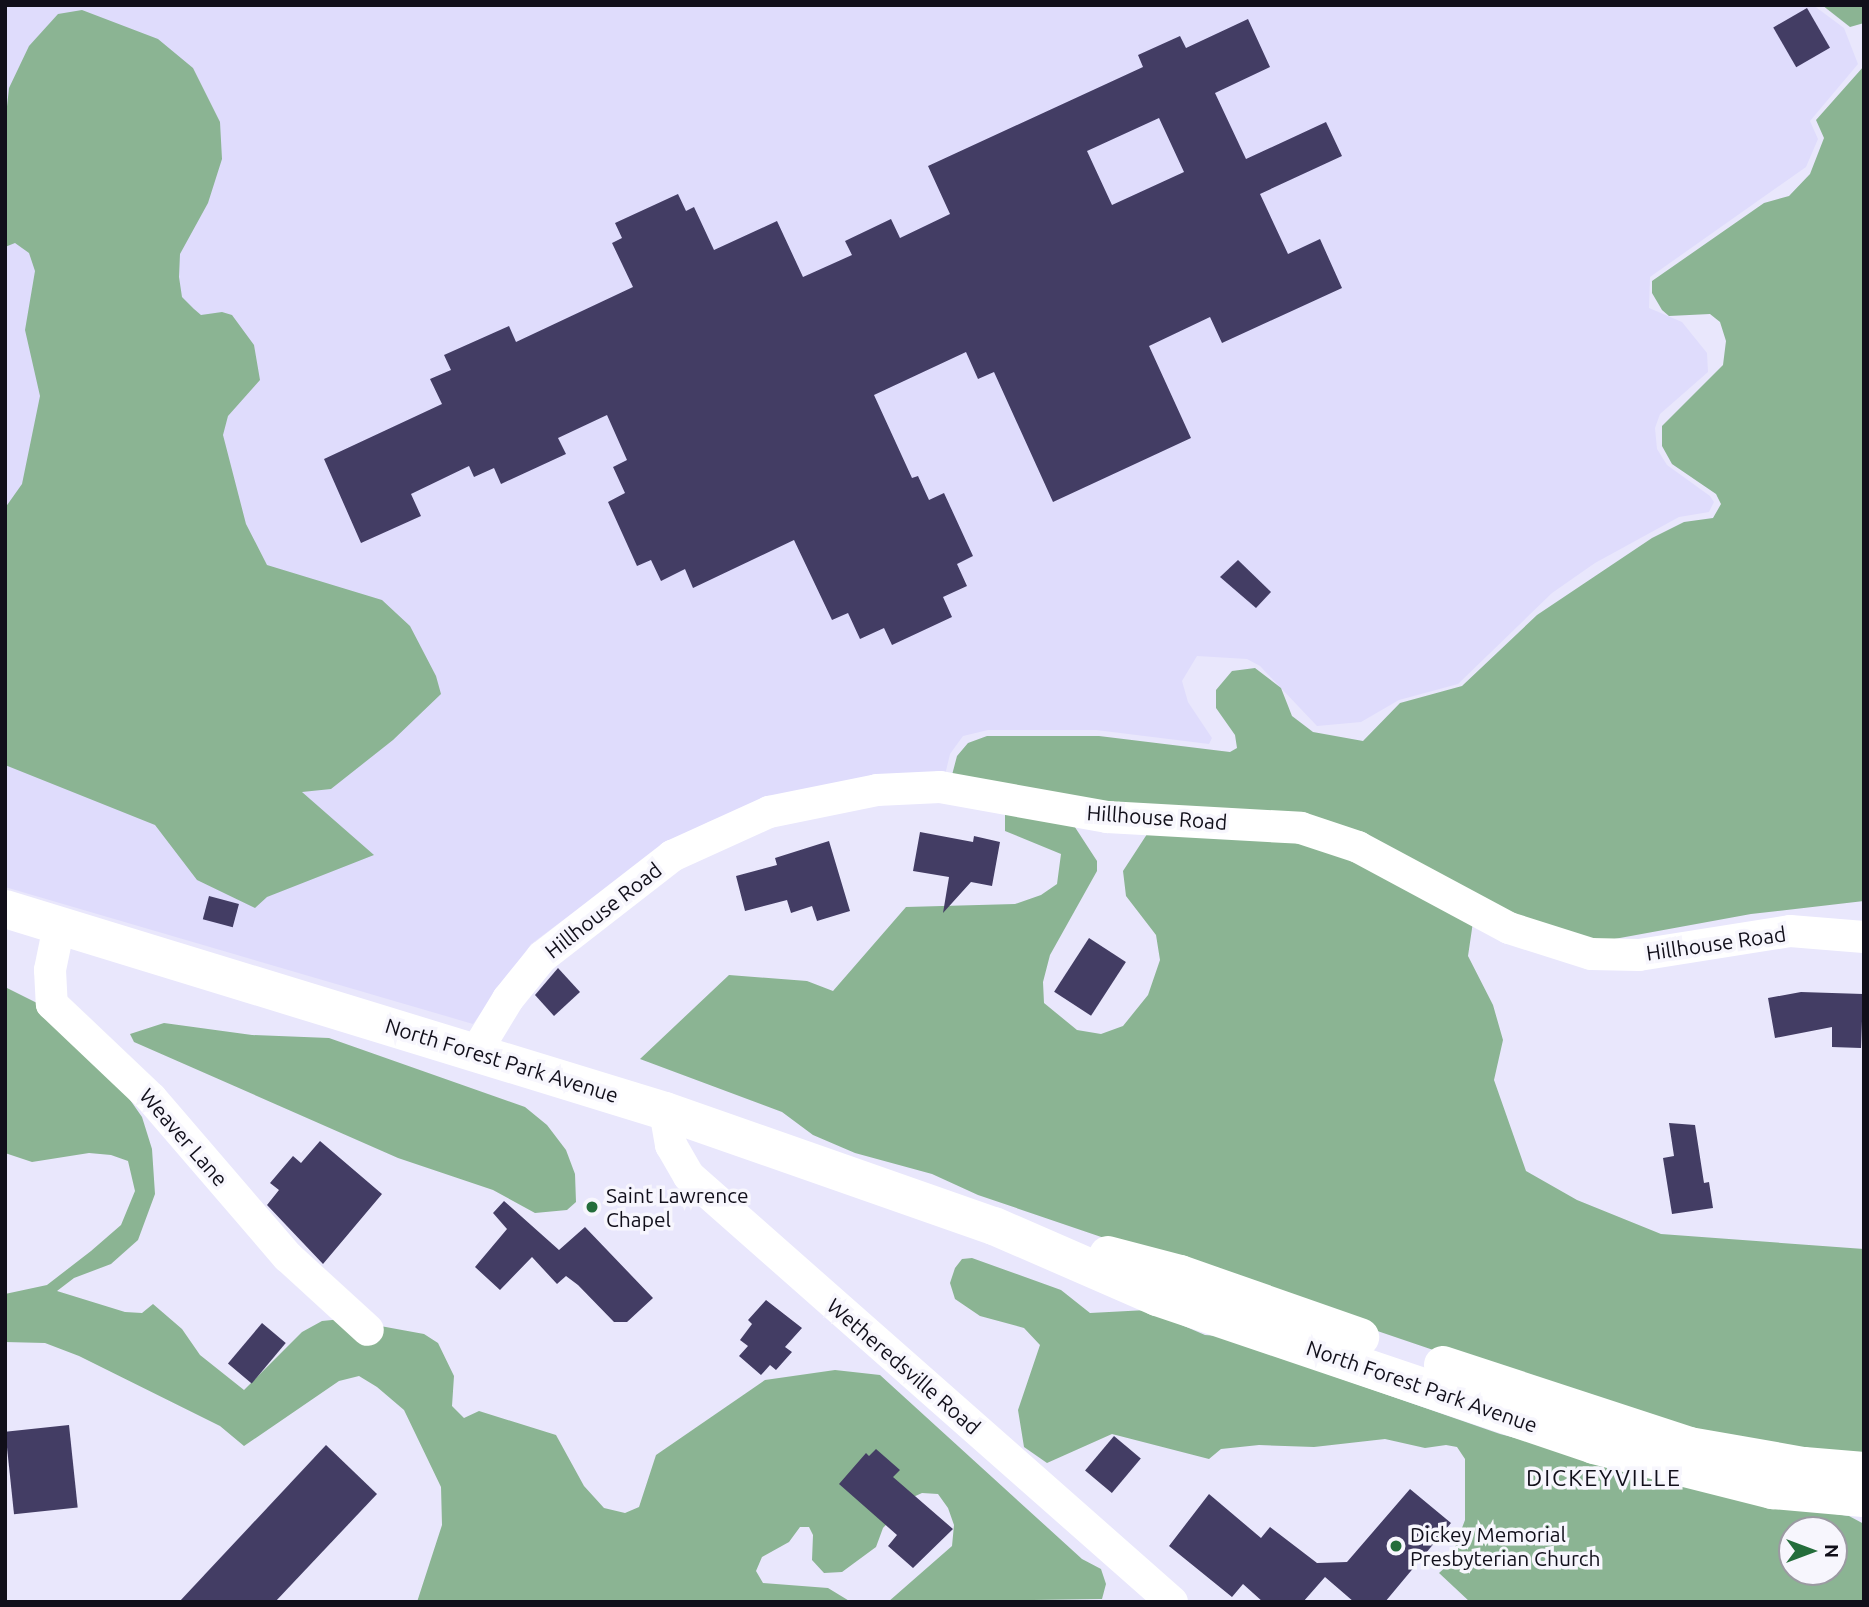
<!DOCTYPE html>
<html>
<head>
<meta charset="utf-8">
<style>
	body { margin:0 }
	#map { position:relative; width:1869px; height:1607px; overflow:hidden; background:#e9e7fc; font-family:Ubuntu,sans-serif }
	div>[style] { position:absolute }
	.built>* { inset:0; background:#dfdcfc }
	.forest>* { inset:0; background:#8bb493 }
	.building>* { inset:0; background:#433d64; transform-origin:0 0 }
	.minor>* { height:32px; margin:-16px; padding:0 16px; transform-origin:16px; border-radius:16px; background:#fff }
	.secondary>* { height:38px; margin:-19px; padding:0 19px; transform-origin:19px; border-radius:19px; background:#fff }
	.dots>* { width:19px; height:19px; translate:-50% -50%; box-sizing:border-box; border:4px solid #f7f6fd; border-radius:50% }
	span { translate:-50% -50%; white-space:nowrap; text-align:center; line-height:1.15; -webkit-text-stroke:7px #f7f6fd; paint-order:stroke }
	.street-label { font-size:21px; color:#110f1a }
	.poi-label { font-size:21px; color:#110f1a }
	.left { translate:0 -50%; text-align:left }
	.neighbourhood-label { font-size:23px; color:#110f1a; letter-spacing:2px }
	.frame { position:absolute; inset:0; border:7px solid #110f1a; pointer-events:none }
	.north { position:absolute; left:1778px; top:1516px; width:70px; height:70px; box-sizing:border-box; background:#f7f6fd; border:2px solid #9b9aa2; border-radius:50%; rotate:90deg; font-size:19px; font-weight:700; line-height:28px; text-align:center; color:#110f1a }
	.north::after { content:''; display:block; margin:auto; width:24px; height:32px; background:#246d3b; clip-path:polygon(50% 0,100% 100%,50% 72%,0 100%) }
</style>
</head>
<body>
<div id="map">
	<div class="built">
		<div style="clip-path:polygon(5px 5px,1813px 5px,1844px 28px,1858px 64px,1810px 121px,1818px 139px,1806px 167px,1650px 277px,1649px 308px,1682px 322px,1707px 353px,1708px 372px,1660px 414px,1655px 428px,1657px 449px,1667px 465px,1710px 496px,1714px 502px,1709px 512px,1679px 517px,1595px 563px,1552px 593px,1458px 684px,1399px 700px,1361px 722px,1317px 726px,1260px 666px,1247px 659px,1197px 656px,1182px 681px,1188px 702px,1212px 738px,1209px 744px,1096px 730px,988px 730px,963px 736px,950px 754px,944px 779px,753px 805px,708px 822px,648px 857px,531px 944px,473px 1024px,5px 887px)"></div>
	</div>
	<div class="forest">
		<div style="clip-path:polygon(1822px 5px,1864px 5px,1864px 23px,1850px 27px)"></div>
		<div style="clip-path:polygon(82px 10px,158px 39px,193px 68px,220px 122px,222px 159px,208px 203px,180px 254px,179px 277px,182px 297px,194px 309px,201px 315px,222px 312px,232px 315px,254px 345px,260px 380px,228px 416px,223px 435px,246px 524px,267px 565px,382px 600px,410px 626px,436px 676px,441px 694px,393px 740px,331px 789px,302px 792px,374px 855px,267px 897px,255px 908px,197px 880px,155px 825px,5px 765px,5px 508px,22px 484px,40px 396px,25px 330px,35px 271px,29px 253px,15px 243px,5px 247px,5px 125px,9px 88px,29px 46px,58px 14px)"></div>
		<div style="clip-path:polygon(1864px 66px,1864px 901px,1751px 914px,1587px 944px,1511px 920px,1387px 856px,952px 775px,957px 756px,968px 743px,987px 736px,1099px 736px,1230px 752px,1237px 748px,1235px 735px,1216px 708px,1216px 690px,1232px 671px,1255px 668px,1281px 688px,1292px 716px,1313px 732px,1363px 741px,1400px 703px,1462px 686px,1537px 615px,1652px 538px,1684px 522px,1713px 518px,1721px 504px,1716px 494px,1672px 464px,1662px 446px,1662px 426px,1723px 365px,1726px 341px,1720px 322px,1710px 314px,1669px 316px,1662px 310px,1652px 293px,1652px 281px,1764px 203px,1789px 196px,1810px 174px,1824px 138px,1816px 120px)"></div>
		<div style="clip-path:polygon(1005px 812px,1069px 818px,1097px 861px,1097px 871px,1050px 955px,1043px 982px,1044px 1003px,1077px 1030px,1101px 1034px,1123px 1026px,1148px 995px,1160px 960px,1156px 935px,1126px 896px,1123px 871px,1151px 828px,1300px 835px,1473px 922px,1468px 956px,1493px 1005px,1503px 1040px,1494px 1080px,1526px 1171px,1577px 1200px,1661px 1234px,1864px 1249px,1864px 1462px,1772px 1452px,1448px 1355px,978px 1195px,932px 1174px,855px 1153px,813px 1135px,782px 1112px,640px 1059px,729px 975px,807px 981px,833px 991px,906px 907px,1015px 904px,1041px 895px,1057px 884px,1061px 854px,1005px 831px)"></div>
		<div style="clip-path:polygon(5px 987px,41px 1005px,119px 1084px,142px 1117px,152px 1149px,155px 1194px,138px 1240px,111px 1264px,74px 1278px,57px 1291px,125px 1312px,142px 1313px,153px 1304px,182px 1329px,200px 1355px,244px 1390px,302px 1332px,322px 1321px,342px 1319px,424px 1334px,438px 1343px,454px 1376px,452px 1406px,464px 1418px,479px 1411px,556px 1435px,584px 1486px,604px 1508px,625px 1513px,639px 1507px,656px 1455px,765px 1380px,835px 1370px,880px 1375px,1082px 1559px,1101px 1569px,1106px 1584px,1102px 1599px,888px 1602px,952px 1546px,954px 1525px,948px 1508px,938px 1494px,922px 1493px,911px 1498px,883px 1528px,876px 1547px,842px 1572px,824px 1573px,812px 1560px,813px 1535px,809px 1527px,800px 1527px,789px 1542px,762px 1557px,756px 1571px,763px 1583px,828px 1588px,851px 1602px,417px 1602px,442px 1525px,441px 1487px,404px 1410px,377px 1387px,359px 1376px,339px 1381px,244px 1446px,220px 1426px,79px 1356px,45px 1343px,5px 1342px,5px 1294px,47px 1285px,91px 1251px,121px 1225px,135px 1191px,128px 1161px,111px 1155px,89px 1153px,32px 1162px,5px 1153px)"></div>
		<div style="clip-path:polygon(164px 1023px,252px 1035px,329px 1038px,525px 1107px,547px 1125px,566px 1150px,575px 1174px,576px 1202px,567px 1210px,535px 1213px,493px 1190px,398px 1158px,134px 1042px,130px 1034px)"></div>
		<div style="clip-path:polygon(evenodd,972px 1258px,1061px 1290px,1090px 1313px,1147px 1310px,1205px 1335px,1218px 1336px,1500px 1434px,1766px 1504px,1849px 1516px,1864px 1524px,1864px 1602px,1470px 1602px,1439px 1573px,1448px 1565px,1465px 1520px,1465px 1459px,1457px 1447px,1446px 1445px,1425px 1448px,1385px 1439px,1314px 1447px,1259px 1445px,1221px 1449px,1209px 1459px,1112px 1434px,1047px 1463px,1024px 1447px,1018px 1410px,1040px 1345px,1024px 1328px,980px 1316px,955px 1299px,950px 1283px,955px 1268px,962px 1259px,972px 1258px,1792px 1530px,1834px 1530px,1834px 1572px,1792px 1572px,1792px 1530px)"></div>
	</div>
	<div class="building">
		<div style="left:1807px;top:8px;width:46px;height:39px;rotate:60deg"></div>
		<div style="clip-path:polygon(evenodd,1248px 19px,1270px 67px,1215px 93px,1246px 159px,1326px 122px,1342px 156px,1260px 194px,1288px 254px,1320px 239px,1342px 288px,1222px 343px,1210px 317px,1149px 346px,1191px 438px,1053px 502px,994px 372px,978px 379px,966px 352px,874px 395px,912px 478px,918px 476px,929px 500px,944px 493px,973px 556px,957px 564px,967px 586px,943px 597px,952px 617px,892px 645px,884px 628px,860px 639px,848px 613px,832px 620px,794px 540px,693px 588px,685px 569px,661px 581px,651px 560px,637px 566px,608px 502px,625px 493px,613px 467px,627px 460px,607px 415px,558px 438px,566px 454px,501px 484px,494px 468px,474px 477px,469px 466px,411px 494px,421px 516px,361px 543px,324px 459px,442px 404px,430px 379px,451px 370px,444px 355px,509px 326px,516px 342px,633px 287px,612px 243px,622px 238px,615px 223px,678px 194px,686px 211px,694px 207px,714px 250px,777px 221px,803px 277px,852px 255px,845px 241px,891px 219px,900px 238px,950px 214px,928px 166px,1143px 67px,1138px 55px,1180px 36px,1186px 48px,1248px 19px,1159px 118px,1184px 172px,1112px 205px,1087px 151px,1159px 118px)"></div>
		<div style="clip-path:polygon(1238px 560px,1271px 592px,1256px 608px,1220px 577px)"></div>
		<div style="clip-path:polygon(920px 832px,973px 842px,974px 836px,1000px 842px,992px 886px,971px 882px,943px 913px,949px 877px,913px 871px)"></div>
		<div style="clip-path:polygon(829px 841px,850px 911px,817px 921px,812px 906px,791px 913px,787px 900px,745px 911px,736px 876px,777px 865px,775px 858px)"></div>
		<div style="left:209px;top:896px;width:31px;height:24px;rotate:15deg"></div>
		<div style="left:1089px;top:938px;width:44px;height:64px;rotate:33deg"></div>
		<div style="clip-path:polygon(558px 968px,580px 992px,554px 1016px,535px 995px)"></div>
		<div style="clip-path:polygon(1801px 992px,1863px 994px,1861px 1048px,1832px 1047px,1832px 1027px,1775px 1038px,1768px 998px)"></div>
		<div style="clip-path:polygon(1669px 1123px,1695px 1125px,1704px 1183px,1709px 1182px,1713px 1208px,1672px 1214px,1663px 1158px,1674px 1156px)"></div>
		<div style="clip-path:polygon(320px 1141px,382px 1194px,323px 1264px,267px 1205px,279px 1190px,270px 1183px,293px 1156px,301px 1163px)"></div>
		<div style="clip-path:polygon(504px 1201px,559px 1250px,585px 1227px,653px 1298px,627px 1322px,614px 1322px,578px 1285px,566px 1276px,557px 1284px,532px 1257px,500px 1290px,475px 1267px,507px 1229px,493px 1213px)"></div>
		<div style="clip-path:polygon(766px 1300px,802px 1328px,785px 1347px,792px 1352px,776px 1370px,770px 1365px,761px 1375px,739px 1356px,748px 1346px,740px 1340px,752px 1324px,748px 1320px)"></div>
		<div style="left:262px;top:1323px;width:31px;height:53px;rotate:40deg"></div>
		<div style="left:69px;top:1425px;width:83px;height:64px;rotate:84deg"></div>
		<div style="left:1114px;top:1436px;width:35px;height:45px;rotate:40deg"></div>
		<div style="clip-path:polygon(326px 1445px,377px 1494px,275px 1602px,179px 1602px)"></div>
		<div style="clip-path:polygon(876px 1449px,900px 1470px,893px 1477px,953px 1529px,913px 1568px,888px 1546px,897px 1535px,839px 1484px,866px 1453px,869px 1456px)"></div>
		<div style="clip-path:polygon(1410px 1489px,1451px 1523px,1385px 1602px,1354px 1602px,1325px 1577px,1303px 1602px,1263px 1602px,1243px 1584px,1232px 1597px,1169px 1546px,1209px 1494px,1261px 1538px,1270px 1527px,1317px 1563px,1347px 1562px)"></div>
	</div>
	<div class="minor">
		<div style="left:59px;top:926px;width:45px;rotate:101.6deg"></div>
		<div style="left:50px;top:970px;width:34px;rotate:87deg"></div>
		<div style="left:52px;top:1004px;width:137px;rotate:43.5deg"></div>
		<div style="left:151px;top:1098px;width:210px;rotate:49.3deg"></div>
		<div style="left:288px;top:1257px;width:108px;rotate:42.4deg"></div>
		<div style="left:477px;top:1050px;width:60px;rotate:-58.7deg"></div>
		<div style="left:508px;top:999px;width:54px;rotate:-51deg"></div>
		<div style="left:542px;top:957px;width:165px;rotate:-37.8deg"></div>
		<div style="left:672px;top:856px;width:107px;rotate:-24.4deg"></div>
		<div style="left:769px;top:812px;width:110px;rotate:-11.5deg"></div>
		<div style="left:877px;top:790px;width:63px;rotate:-2.7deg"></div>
		<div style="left:940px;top:787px;width:170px;rotate:10.2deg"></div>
		<div style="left:1107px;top:817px;width:194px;rotate:3.2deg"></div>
		<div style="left:1301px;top:828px;width:60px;rotate:18.4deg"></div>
		<div style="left:1358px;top:847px;width:171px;rotate:28.2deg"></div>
		<div style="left:1509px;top:928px;width:86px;rotate:17.6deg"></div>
		<div style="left:1591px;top:954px;width:48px;rotate:1.2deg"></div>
		<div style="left:1639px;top:955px;width:153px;rotate:-9deg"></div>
		<div style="left:1790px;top:931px;width:74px;rotate:4.6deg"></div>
		<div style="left:665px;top:1111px;width:35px;rotate:80deg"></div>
		<div style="left:671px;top:1145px;width:36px;rotate:60deg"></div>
		<div style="left:689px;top:1176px;width:644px;rotate:41.41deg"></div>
	</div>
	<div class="secondary">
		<div style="left:5px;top:909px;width:690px;rotate:17.02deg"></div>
		<div style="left:665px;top:1111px;width:349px;rotate:19.3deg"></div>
		<div style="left:994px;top:1226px;width:178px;rotate:23.5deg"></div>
		<div style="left:1157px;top:1297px;width:461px;rotate:18.7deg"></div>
		<div style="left:1594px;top:1445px;width:184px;rotate:14.2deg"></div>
		<div style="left:1772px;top:1490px;width:92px;rotate:5deg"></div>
		<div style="left:1108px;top:1255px;width:74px;rotate:14.8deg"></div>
		<div style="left:1180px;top:1274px;width:191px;rotate:19.3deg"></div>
		<div style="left:1443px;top:1365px;width:259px;rotate:18.2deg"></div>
		<div style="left:1689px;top:1446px;width:117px;rotate:9.9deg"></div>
		<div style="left:1804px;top:1466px;width:60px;rotate:4.8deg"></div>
	</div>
	<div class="dots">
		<div style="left:592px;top:1207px;background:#246d3b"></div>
		<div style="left:1396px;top:1546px;background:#246d3b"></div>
	</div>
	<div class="street-label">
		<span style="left:1157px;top:817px;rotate:4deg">Hillhouse Road</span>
		<span style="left:603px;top:910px;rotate:-38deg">Hillhouse Road</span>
		<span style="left:1716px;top:943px;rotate:-8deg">Hillhouse Road</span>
		<span style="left:502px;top:1060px;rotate:17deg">North Forest Park Avenue</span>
		<span style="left:184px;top:1137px;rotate:49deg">Weaver Lane</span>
		<span style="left:904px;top:1366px;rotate:41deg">Wetheredsville Road</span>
		<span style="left:1422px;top:1386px;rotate:19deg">North Forest Park Avenue</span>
	</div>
	<div class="poi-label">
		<span class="left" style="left:606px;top:1207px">Saint Lawrence<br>Chapel</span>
		<span class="left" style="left:1410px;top:1546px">Dickey Memorial<br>Presbyterian Church</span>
	</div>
	<div class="neighbourhood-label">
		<span style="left:1604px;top:1478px">DICKEYVILLE</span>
	</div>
	<div class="frame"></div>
	<div class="north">N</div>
</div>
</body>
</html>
